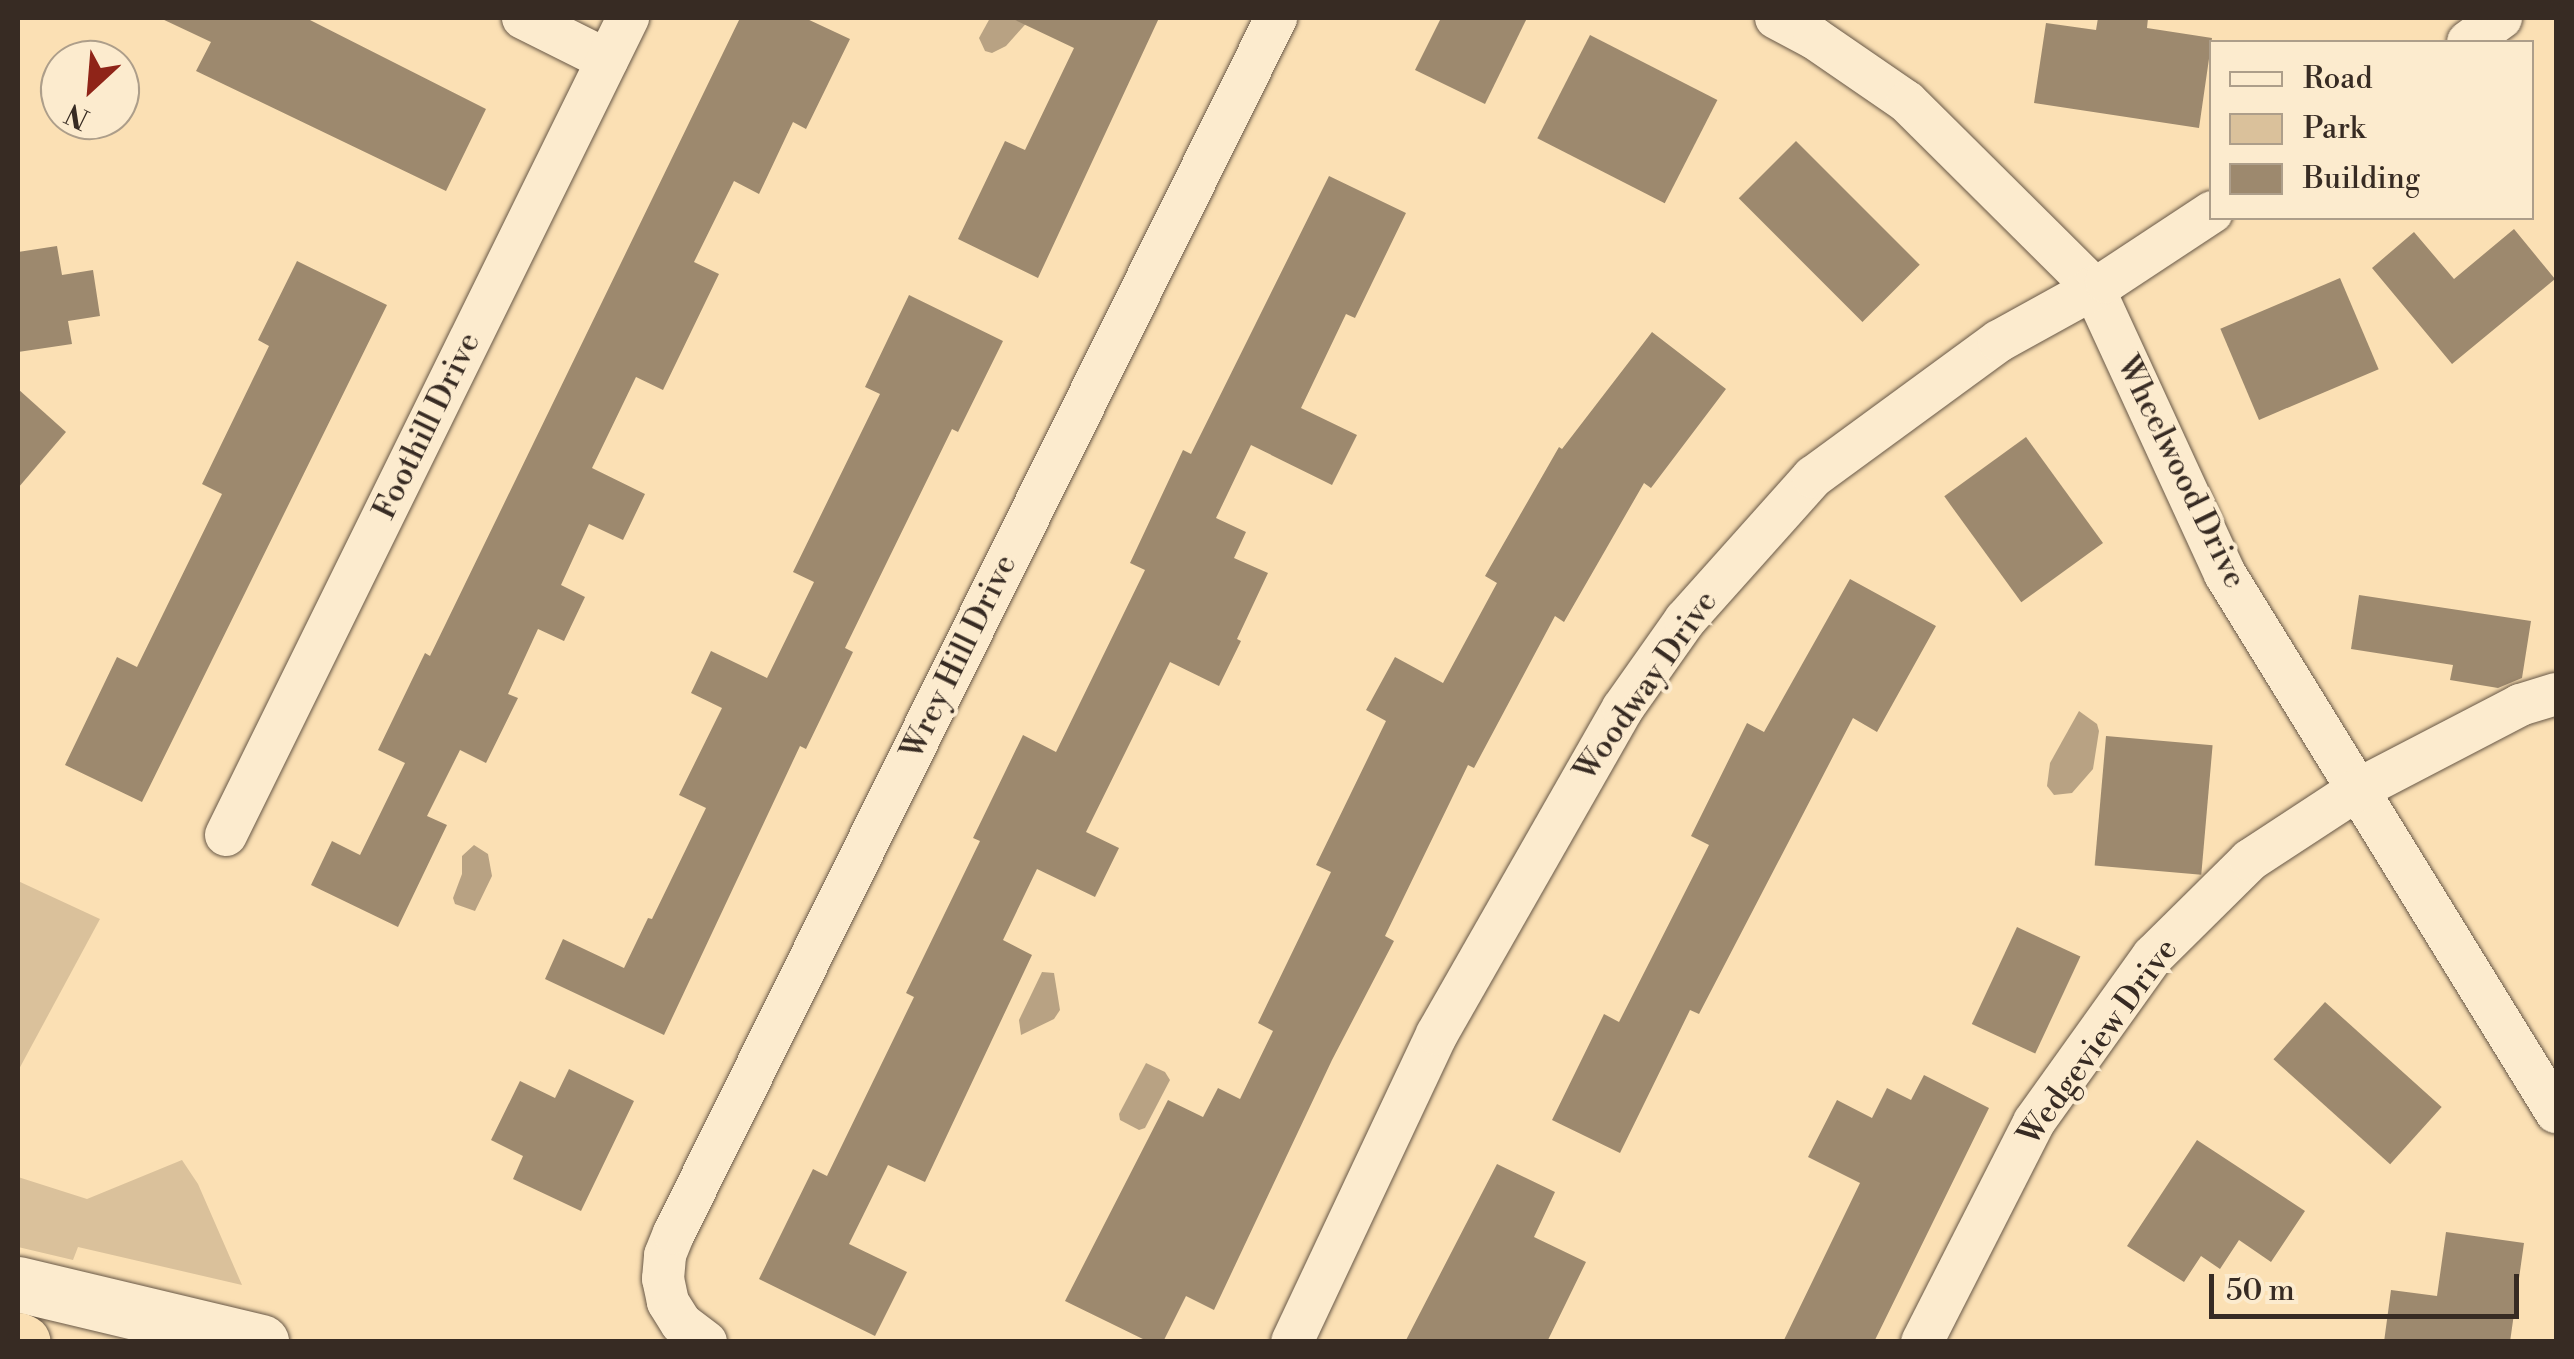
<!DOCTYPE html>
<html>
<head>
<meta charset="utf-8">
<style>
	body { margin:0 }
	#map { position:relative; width:2574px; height:1359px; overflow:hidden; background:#fbe0b4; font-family:"Libre Bodoni",serif }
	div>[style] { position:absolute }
	.green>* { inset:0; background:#dac19b }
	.water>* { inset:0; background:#b8a283 }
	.building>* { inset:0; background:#9d896e; transform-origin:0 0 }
	.roads { filter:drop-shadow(0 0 2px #685847) drop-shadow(0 0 2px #685847) }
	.street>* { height:42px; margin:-21px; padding:0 21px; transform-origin:21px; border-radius:21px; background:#fcebce }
	.secondary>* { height:55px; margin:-27.5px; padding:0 27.5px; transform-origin:27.5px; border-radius:27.5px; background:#fcebce }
	.highway>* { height:55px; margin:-27.5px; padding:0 27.5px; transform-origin:27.5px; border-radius:27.5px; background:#fbe0b4 }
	span { translate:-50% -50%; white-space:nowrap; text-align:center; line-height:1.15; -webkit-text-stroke:8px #fcebce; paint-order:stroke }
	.street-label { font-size:32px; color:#372b23 }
	.frame { position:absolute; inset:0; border:20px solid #372b23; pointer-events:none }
	.legend { position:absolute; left:2209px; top:40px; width:325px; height:180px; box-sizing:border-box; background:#fcebce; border:2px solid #ad9e8a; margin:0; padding:12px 18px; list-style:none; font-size:30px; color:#372b23 }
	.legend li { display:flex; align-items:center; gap:20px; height:50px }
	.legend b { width:50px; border:2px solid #ad9e8a }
	.north { position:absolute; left:40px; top:40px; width:100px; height:100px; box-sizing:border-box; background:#fcebce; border:2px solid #ad9e8a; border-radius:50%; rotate:206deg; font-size:28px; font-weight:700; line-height:40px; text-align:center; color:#372b23 }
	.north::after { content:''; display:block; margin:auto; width:35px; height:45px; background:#8f2418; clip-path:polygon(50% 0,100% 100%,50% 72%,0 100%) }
	.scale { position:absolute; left:2209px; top:1274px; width:310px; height:45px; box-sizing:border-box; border:5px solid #372b23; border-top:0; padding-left:12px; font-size:30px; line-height:35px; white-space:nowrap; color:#372b23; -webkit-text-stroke:8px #fcebce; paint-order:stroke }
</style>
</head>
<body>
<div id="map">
	<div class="green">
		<div style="clip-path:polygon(18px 881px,100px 919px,18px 1071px)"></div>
		<div style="clip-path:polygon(182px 1160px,198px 1184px,242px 1285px,78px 1247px,73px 1260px,18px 1247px,18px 1177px,87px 1199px)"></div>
	</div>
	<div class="water">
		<div style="clip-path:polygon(990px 18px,1031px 18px,1006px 46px,992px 53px,985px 51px,979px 38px)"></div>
		<div style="clip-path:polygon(2079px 711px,2097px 724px,2099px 731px,2093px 769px,2072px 793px,2054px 795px,2047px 786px,2050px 763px)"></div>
		<div style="clip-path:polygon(474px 845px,488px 854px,492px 876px,475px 911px,455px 904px,453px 898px,462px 874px,462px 856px)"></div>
		<div style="clip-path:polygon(1042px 972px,1054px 973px,1060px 1010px,1054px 1019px,1021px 1035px,1019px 1020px)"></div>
		<div style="clip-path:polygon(1146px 1063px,1165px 1072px,1170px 1080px,1145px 1128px,1139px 1130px,1120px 1120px,1119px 1114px)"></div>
	</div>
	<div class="building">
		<div style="clip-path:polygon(160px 18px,306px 18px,486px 109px,446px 191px,196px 71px,211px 42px)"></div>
		<div style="clip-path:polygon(740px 18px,805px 18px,850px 39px,806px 129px,793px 122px,759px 194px,734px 181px,694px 262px,719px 274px,663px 390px,636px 377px,592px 468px,645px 494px,623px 540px,589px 524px,561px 585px,585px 597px,564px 641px,538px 629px,508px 694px,518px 698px,486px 763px,460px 750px,427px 816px,447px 825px,398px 927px,311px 885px,332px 841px,360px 855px,405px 763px,378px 750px,425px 653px,430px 656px)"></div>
		<div style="clip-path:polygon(1011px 18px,1159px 18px,1038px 278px,958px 239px,1005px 141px,1025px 150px,1074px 48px)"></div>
		<div style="clip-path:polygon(1441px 18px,1527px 18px,1485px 104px,1415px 70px)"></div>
		<div style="clip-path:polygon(2098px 18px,2148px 18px,2147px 28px,2212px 38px,2199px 128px,2034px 103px,2046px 23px,2096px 30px)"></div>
		<div style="left:1590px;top:35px;width:143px;height:116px;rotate:27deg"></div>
		<div style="left:1796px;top:141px;width:175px;height:81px;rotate:45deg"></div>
		<div style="clip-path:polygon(1329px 176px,1406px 213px,1355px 318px,1346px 314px,1301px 408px,1357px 435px,1332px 485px,1251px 445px,1216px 518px,1246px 532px,1234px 558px,1268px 573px,1237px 639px,1241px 641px,1219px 686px,1170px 662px,1086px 832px,1119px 848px,1095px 897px,1037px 869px,1003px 940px,1032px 955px,925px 1182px,888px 1165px,849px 1244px,907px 1272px,875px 1336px,759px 1279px,813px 1169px,827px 1176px,914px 997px,906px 993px,980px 841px,973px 838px,1023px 735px,1056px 752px,1145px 570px,1130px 563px,1183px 450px,1191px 454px)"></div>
		<div style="clip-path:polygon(2514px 229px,2555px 279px,2452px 364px,2372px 268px,2414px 232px,2454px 279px)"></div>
		<div style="clip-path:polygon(57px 246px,62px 275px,93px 270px,100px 316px,68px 321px,72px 344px,18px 352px,18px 252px)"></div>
		<div style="clip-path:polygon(297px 261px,387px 305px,142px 802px,65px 765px,117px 657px,137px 667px,222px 494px,202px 484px,269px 346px,258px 340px)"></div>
		<div style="left:2340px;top:278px;width:99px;height:130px;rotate:67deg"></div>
		<div style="clip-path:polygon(909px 295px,1003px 341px,958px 432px,952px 429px,845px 648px,853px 652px,806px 749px,800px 746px,664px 1035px,545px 979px,563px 939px,624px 968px,648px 918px,652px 919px,706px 808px,679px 795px,722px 708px,691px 693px,711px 651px,767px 678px,814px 582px,793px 572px,880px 394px,865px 387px)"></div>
		<div style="clip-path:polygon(1652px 332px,1726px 389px,1651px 488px,1644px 483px,1564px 622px,1555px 616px,1474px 768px,1468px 765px,1385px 936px,1394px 941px,1332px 1060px,1214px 1310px,1186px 1296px,1163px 1342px,1149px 1342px,1065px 1301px,1168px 1100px,1203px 1117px,1218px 1088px,1240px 1099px,1273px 1031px,1258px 1023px,1331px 872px,1316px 865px,1386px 721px,1366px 710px,1395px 657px,1443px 683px,1497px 583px,1485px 576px,1559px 447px,1562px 449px)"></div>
		<div style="clip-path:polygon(18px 389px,66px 432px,18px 488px)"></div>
		<div style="left:2026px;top:437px;width:131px;height:101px;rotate:54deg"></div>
		<div style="clip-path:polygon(1850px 579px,1936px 626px,1877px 732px,1853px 718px,1699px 1014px,1690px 1010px,1620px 1153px,1552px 1120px,1604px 1014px,1619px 1022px,1709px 845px,1691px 836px,1747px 723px,1764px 732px)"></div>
		<div style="clip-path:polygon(2359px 595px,2531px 621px,2522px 678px,2498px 688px,2450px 680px,2453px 665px,2351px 649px)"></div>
		<div style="left:2106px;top:736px;width:107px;height:130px;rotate:5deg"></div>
		<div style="left:2017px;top:927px;width:70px;height:107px;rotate:25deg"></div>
		<div style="left:2325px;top:1002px;width:157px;height:77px;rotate:42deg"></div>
		<div style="clip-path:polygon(569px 1069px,634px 1101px,581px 1211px,513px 1179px,523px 1156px,491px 1140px,520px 1081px,555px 1098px)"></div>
		<div style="clip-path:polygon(1924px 1075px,1989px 1108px,1874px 1342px,1783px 1342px,1860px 1183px,1808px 1157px,1837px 1100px,1872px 1118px,1887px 1088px,1911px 1100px)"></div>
		<div style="clip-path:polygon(2197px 1140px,2305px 1211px,2271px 1262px,2239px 1240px,2220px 1269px,2201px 1256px,2184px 1282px,2127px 1246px)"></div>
		<div style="clip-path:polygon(1497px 1164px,1555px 1192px,1534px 1237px,1586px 1262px,1547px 1342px,1405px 1342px)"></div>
		<div style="clip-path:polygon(2446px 1232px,2524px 1243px,2510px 1342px,2384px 1342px,2391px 1290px,2437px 1296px)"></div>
	</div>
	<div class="roads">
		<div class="street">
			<div style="left:523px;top:18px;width:94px;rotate:26.6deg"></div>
			<div style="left:1776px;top:18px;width:43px;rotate:27.8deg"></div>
			<div style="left:1814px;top:38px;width:113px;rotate:34.5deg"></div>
			<div style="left:1907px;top:102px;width:262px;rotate:44.8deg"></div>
			<div style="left:2093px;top:287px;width:316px;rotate:65.3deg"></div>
			<div style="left:2225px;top:574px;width:632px;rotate:58.4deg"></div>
			<div style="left:2468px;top:42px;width:41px;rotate:-36deg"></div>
			<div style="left:226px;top:835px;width:911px;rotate:-63.8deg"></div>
			<div style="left:706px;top:1342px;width:31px;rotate:-143deg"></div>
			<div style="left:681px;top:1323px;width:25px;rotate:-122deg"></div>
			<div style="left:668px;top:1302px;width:24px;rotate:-102deg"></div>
			<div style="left:663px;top:1279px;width:24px;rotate:-85deg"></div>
			<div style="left:665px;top:1255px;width:24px;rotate:-68deg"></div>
			<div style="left:674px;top:1233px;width:1356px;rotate:-63.64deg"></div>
			<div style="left:1292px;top:1342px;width:340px;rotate:-64.8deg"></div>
			<div style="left:1437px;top:1034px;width:375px;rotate:-60.3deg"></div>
			<div style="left:1623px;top:708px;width:108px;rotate:-54.8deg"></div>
			<div style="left:1685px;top:620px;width:192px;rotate:-48.2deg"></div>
			<div style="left:1813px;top:477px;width:230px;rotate:-36.2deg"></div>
			<div style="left:1999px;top:341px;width:122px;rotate:-28.9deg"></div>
			<div style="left:2106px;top:282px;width:127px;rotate:-33.4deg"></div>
			<div style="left:1922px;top:1342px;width:247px;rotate:-63deg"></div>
			<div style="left:2034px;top:1122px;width:204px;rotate:-54.4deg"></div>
			<div style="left:2153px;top:956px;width:136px;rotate:-44.7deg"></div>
			<div style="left:2250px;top:860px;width:128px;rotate:-33.2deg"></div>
			<div style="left:2357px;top:790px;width:184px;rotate:-27.5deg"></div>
			<div style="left:2520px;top:705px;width:38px;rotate:-17deg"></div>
		</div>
		<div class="secondary">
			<div style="left:18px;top:1284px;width:250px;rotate:13.4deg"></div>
		</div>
		<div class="highway">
			<div style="left:18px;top:1340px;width:5px;rotate:22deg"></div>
		</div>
	</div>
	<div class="street-label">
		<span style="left:427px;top:426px;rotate:-64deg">Foothill Drive</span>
		<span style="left:2181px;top:472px;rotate:64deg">Wheelwood Drive</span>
		<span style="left:959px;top:657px;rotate:-64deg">Wrey Hill Drive</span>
		<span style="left:1646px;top:686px;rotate:-55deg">Woodway Drive</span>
		<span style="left:2098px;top:1042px;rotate:-54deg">Wedgeview Drive</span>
	</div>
	<div class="frame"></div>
	<ul class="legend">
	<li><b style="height:12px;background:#fcebce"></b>Road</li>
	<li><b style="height:28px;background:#dac19b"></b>Park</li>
	<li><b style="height:28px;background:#9d896e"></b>Building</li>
	</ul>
	<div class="north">N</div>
	<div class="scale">50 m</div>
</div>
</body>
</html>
